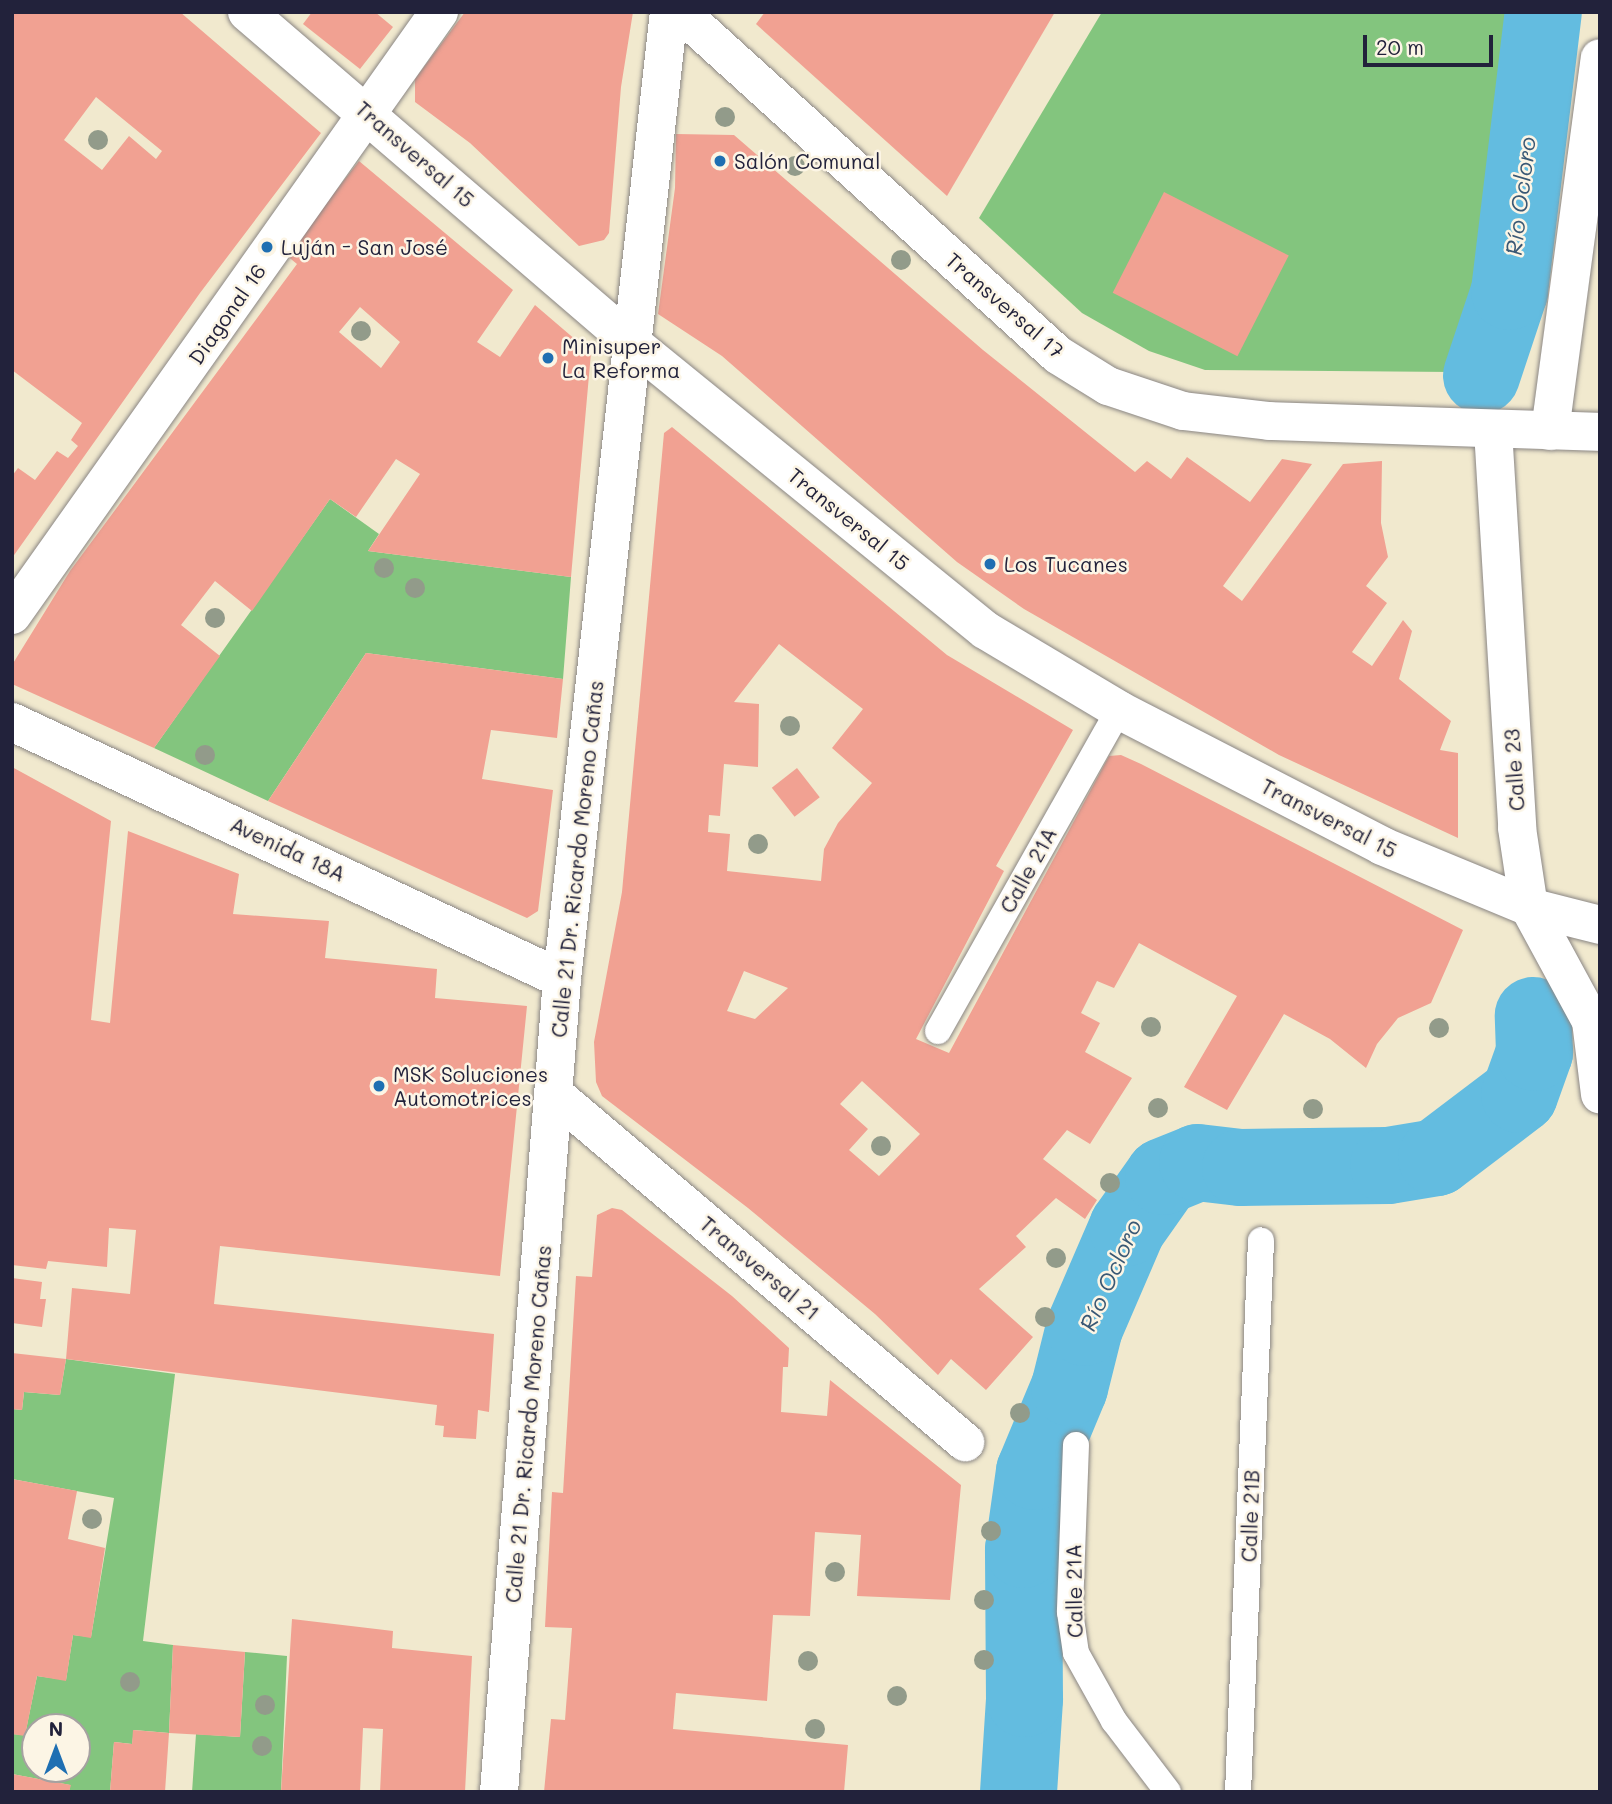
<!DOCTYPE html>
<html>
<head>
<meta charset="utf-8">
<style>
	body { margin:0 }
	#map { position:relative; width:1612px; height:1804px; overflow:hidden; background:#f1e9ce; font-family:Mali,sans-serif }
	div>[style] { position:absolute }
	.green>* { inset:0; background:#83c57e }
	.river>* { height:77px; margin:-38.5px; padding:0 38.5px; transform-origin:38.5px; border-radius:38.5px; background:#63bce0 }
	.building>* { inset:0; background:#f1a192; transform-origin:0 0 }
	.roads { filter:drop-shadow(0 0 2px #8a8684) drop-shadow(0 0 2px #8a8684) }
	.service>* { height:26px; margin:-13px; padding:0 13px; transform-origin:13px; border-radius:13px; background:#fff }
	.minor>* { height:38px; margin:-19px; padding:0 19px; transform-origin:19px; border-radius:19px; background:#fff }
	.trees>* { width:20px; height:20px; margin:-10px; border-radius:50%; background:#929b8a }
	.dots>* { width:19px; height:19px; translate:-50% -50%; box-sizing:border-box; border:4px solid #fcf5e5; border-radius:50% }
	span { translate:-50% -50%; white-space:nowrap; text-align:center; line-height:1.15; -webkit-text-stroke:5px #fcf5e5; paint-order:stroke }
	.street-label { font-size:21px; color:#22223b }
	.poi-label { font-size:21px; color:#22223b }
	.left { translate:0 -50%; text-align:left }
	.water-label { font-size:23px; color:#395875; font-style:italic }
	.frame { position:absolute; inset:0; border:14px solid #22223b; pointer-events:none }
	.north { position:absolute; left:21px; top:1713px; width:70px; height:70px; box-sizing:border-box; background:#fcf5e5; border:2px solid #a5a1a1; border-radius:50%; rotate:0deg; font-size:19px; font-weight:700; line-height:28px; text-align:center; color:#22223b }
	.north::after { content:''; display:block; margin:auto; width:24px; height:32px; background:#1f6fb2; clip-path:polygon(50% 0,100% 100%,50% 72%,0 100%) }
	.scale { position:absolute; left:1363px; top:35px; width:130px; height:32px; box-sizing:border-box; border:4px solid #22223b; border-top:0; padding-left:9px; font-size:21px; line-height:24px; white-space:nowrap; color:#22223b; -webkit-text-stroke:5px #fcf5e5; paint-order:stroke }
</style>
</head>
<body>
<div id="map">
	<div class="green">
		<div style="clip-path:polygon(1102px 12px,1529px 12px,1497px 279px,1453px 372px,1205px 370px,1149px 351px,1082px 313px,979px 218px)"></div>
		<div style="clip-path:polygon(330px 499px,379px 534px,368px 551px,571px 577px,563px 679px,366px 653px,268px 801px,154px 748px)"></div>
		<div style="clip-path:polygon(evenodd,66px 1359px,175px 1374px,143px 1641px,173px 1645px,169px 1733px,134px 1730px,132px 1744px,114px 1742px,110px 1792px,69px 1792px,70px 1785px,12px 1774px,12px 1734px,25px 1735px,37px 1676px,66px 1680px,73px 1635px,91px 1637px,114px 1498px,12px 1479px,12px 1409px,22px 1410px,24px 1392px,60px 1395px,66px 1359px,35px 1727px,77px 1727px,77px 1769px,35px 1769px,35px 1727px)"></div>
		<div style="clip-path:polygon(245px 1652px,287px 1656px,281px 1792px,192px 1792px,196px 1734px,240px 1737px)"></div>
	</div>
	<div class="river">
		<div style="left:1481px;top:375px;width:89px;rotate:-71.6deg"></div>
		<div style="left:1509px;top:291px;width:281px;rotate:-83.1deg"></div>
		<div style="left:1018px;top:1792px;width:94px;rotate:-86.3deg"></div>
		<div style="left:1024px;top:1698px;width:149px;rotate:-90.4deg"></div>
		<div style="left:1023px;top:1549px;width:79px;rotate:-82deg"></div>
		<div style="left:1034px;top:1471px;width:91px;rotate:-67.4deg"></div>
		<div style="left:1069px;top:1387px;width:62px;rotate:-76deg"></div>
		<div style="left:1084px;top:1327px;width:109px;rotate:-66.7deg"></div>
		<div style="left:1127px;top:1227px;width:62px;rotate:-54.8deg"></div>
		<div style="left:1163px;top:1176px;width:37px;rotate:-22deg"></div>
		<div style="left:1197px;top:1162px;width:43px;rotate:6.6deg"></div>
		<div style="left:1240px;top:1167px;width:148px;rotate:-0.8deg"></div>
		<div style="left:1388px;top:1165px;width:49px;rotate:-9.5deg"></div>
		<div style="left:1436px;top:1157px;width:104px;rotate:-37.2deg"></div>
		<div style="left:1519px;top:1094px;width:45px;rotate:-70.3deg"></div>
		<div style="left:1534px;top:1052px;width:37px;rotate:-92deg"></div>
	</div>
	<div class="building">
		<div style="clip-path:polygon(evenodd,12px 12px,180px 12px,321px 133px,200px 293px,12px 558px,12px 476px,18px 468px,35px 480px,57px 451px,68px 458px,78px 446px,71px 440px,82px 423px,12px 370px,12px 12px,96px 97px,162px 151px,156px 159px,129px 136px,102px 170px,64px 140px,96px 97px)"></div>
		<div style="clip-path:polygon(312px 12px,375px 12px,393px 27px,360px 69px,303px 24px)"></div>
		<div style="clip-path:polygon(465px 12px,633px 12px,621px 87px,609px 233px,604px 240px,579px 246px,470px 143px,415px 102px,415px 79px)"></div>
		<div style="clip-path:polygon(765px 12px,1055px 12px,947px 196px,756px 24px)"></div>
		<div style="clip-path:polygon(676px 134px,734px 135px,983px 350px,1135px 472px,1147px 461px,1171px 479px,1187px 457px,1250px 502px,1282px 459px,1312px 464px,1223px 586px,1242px 601px,1343px 464px,1382px 461px,1381px 523px,1388px 557px,1366px 586px,1387px 603px,1352px 652px,1372px 666px,1403px 620px,1412px 631px,1399px 679px,1451px 721px,1440px 750px,1458px 753px,1458px 838px,1279px 755px,1024px 609px,957px 562px,722px 356px,658px 314px,675px 188px)"></div>
		<div style="clip-path:polygon(evenodd,359px 161px,513px 290px,477px 342px,500px 357px,535px 305px,591px 353px,571px 577px,368px 551px,420px 474px,396px 459px,356px 517px,330px 499px,252px 611px,215px 581px,181px 625px,220px 656px,154px 748px,12px 684px,12px 665px,70px 571px,297px 264px,286px 255px,359px 161px,360px 307px,400px 342px,381px 368px,339px 332px,360px 307px)"></div>
		<div style="left:1164px;top:192px;width:140px;height:113px;rotate:27deg"></div>
		<div style="clip-path:polygon(evenodd,672px 427px,947px 655px,1073px 730px,996px 866px,1004px 871px,916px 1039px,949px 1053px,1109px 756px,1121px 755px,1141px 764px,1463px 930px,1431px 1003px,1398px 1018px,1377px 1044px,1366px 1068px,1330px 1039px,1284px 1014px,1227px 1110px,1184px 1087px,1237px 996px,1139px 943px,1114px 988px,1097px 981px,1081px 1013px,1100px 1023px,1085px 1052px,1132px 1078px,1090px 1144px,1067px 1130px,1043px 1159px,1097px 1200px,1085px 1219px,1056px 1198px,1016px 1236px,1026px 1247px,979px 1289px,1033px 1337px,986px 1390px,951px 1359px,938px 1375px,875px 1314px,748px 1208px,602px 1096px,596px 1082px,594px 1042px,622px 892px,664px 433px,672px 427px,779px 644px,863px 709px,832px 748px,872px 783px,838px 823px,824px 849px,821px 881px,727px 871px,730px 834px,708px 832px,709px 815px,720px 816px,724px 764px,758px 767px,759px 704px,734px 702px,779px 644px,672px 427px,744px 971px,788px 988px,755px 1019px,727px 1011px,744px 971px,672px 427px,862px 1081px,920px 1134px,879px 1176px,849px 1150px,868px 1129px,840px 1104px,862px 1081px)"></div>
		<div style="clip-path:polygon(366px 653px,563px 679px,557px 738px,491px 730px,482px 779px,553px 790px,538px 911px,527px 918px,268px 801px)"></div>
		<div style="clip-path:polygon(12px 767px,111px 821px,91px 1020px,110px 1023px,128px 831px,239px 874px,233px 914px,329px 921px,325px 958px,437px 969px,435px 998px,527px 1006px,500px 1276px,220px 1246px,214px 1304px,494px 1334px,489px 1412px,478px 1410px,476px 1439px,443px 1437px,444px 1426px,435px 1425px,437px 1405px,66px 1359px,60px 1395px,24px 1392px,22px 1410px,12px 1409px,12px 1353px,66px 1359px,72px 1288px,130px 1294px,136px 1230px,109px 1228px,107px 1267px,48px 1261px,46px 1269px,12px 1265px)"></div>
		<div style="left:797px;top:768px;width:37px;height:32px;rotate:52deg"></div>
		<div style="clip-path:polygon(612px 1208px,622px 1210px,732px 1296px,789px 1348px,788px 1367px,783px 1367px,781px 1412px,827px 1416px,830px 1380px,961px 1485px,950px 1600px,857px 1596px,861px 1535px,815px 1532px,810px 1616px,773px 1615px,767px 1701px,676px 1693px,673px 1729px,848px 1745px,844px 1792px,544px 1792px,551px 1719px,565px 1720px,572px 1628px,545px 1627px,552px 1492px,563px 1493px,576px 1276px,592px 1277px,597px 1215px)"></div>
		<div style="clip-path:polygon(12px 1278px,42px 1282px,40px 1299px,46px 1299px,42px 1327px,12px 1323px)"></div>
		<div style="clip-path:polygon(12px 1479px,77px 1491px,68px 1539px,105px 1548px,91px 1638px,73px 1635px,66px 1681px,37px 1676px,25px 1736px,12px 1734px)"></div>
		<div style="clip-path:polygon(292px 1619px,393px 1631px,392px 1648px,472px 1656px,465px 1792px,380px 1792px,383px 1729px,363px 1728px,360px 1792px,281px 1792px)"></div>
		<div style="clip-path:polygon(173px 1645px,245px 1652px,240px 1737px,169px 1733px,165px 1792px,110px 1792px,114px 1742px,132px 1744px,133px 1730px,169px 1733px)"></div>
		<div style="clip-path:polygon(12px 1774px,71px 1785px,69px 1792px,12px 1792px)"></div>
	</div>
	<div class="roads">
		<div class="service">
			<div style="left:938px;top:1031px;width:369px;rotate:-60.6deg"></div>
			<div style="left:1076px;top:1445px;width:167px;rotate:92.1deg"></div>
			<div style="left:1070px;top:1612px;width:41px;rotate:81.7deg"></div>
			<div style="left:1076px;top:1653px;width:78px;rotate:60.8deg"></div>
			<div style="left:1114px;top:1721px;width:89px;rotate:52.7deg"></div>
			<div style="left:1238px;top:1792px;width:552px;rotate:-87.61deg"></div>
		</div>
		<div class="minor">
			<div style="left:247px;top:12px;width:508px;rotate:40.69deg"></div>
			<div style="left:632px;top:343px;width:455px;rotate:39.1deg"></div>
			<div style="left:985px;top:630px;width:156px;rotate:30.8deg"></div>
			<div style="left:1119px;top:710px;width:296px;rotate:27.3deg"></div>
			<div style="left:1382px;top:846px;width:159px;rotate:22.5deg"></div>
			<div style="left:1529px;top:907px;width:73px;rotate:14.2deg"></div>
			<div style="left:680px;top:12px;width:510px;rotate:42.22deg"></div>
			<div style="left:1058px;top:355px;width:59px;rotate:31.8deg"></div>
			<div style="left:1108px;top:386px;width:79px;rotate:18.4deg"></div>
			<div style="left:1183px;top:411px;width:87px;rotate:6.6deg"></div>
			<div style="left:1269px;top:421px;width:331px;rotate:1.9deg"></div>
			<div style="left:1493px;top:430px;width:399px;rotate:86.5deg"></div>
			<div style="left:1517px;top:828px;width:80px;rotate:81.4deg"></div>
			<div style="left:1529px;top:907px;width:130px;rotate:61.5deg"></div>
			<div style="left:1591px;top:1021px;width:74px;rotate:83deg"></div>
			<div style="left:1550px;top:431px;width:376px;rotate:-82.4deg"></div>
			<div style="left:12px;top:615px;width:739px;rotate:-54.7deg"></div>
			<div style="left:12px;top:722px;width:607px;rotate:25.05deg"></div>
			<div style="left:554px;top:1094px;width:539px;rotate:40.26deg"></div>
			<div style="left:499px;top:1792px;width:815px;rotate:-85.57deg"></div>
			<div style="left:562px;top:979px;width:973px;rotate:-83.69deg"></div>
		</div>
	</div>
	<div class="trees">
		<div style="left:725px;top:117px"></div>
		<div style="left:98px;top:140px"></div>
		<div style="left:795px;top:166px"></div>
		<div style="left:901px;top:260px"></div>
		<div style="left:361px;top:331px"></div>
		<div style="left:384px;top:568px"></div>
		<div style="left:415px;top:588px"></div>
		<div style="left:215px;top:618px"></div>
		<div style="left:790px;top:726px"></div>
		<div style="left:205px;top:755px"></div>
		<div style="left:758px;top:844px"></div>
		<div style="left:1151px;top:1027px"></div>
		<div style="left:1439px;top:1028px"></div>
		<div style="left:1158px;top:1108px"></div>
		<div style="left:1313px;top:1109px"></div>
		<div style="left:881px;top:1146px"></div>
		<div style="left:1110px;top:1183px"></div>
		<div style="left:1056px;top:1258px"></div>
		<div style="left:1045px;top:1317px"></div>
		<div style="left:1020px;top:1413px"></div>
		<div style="left:92px;top:1519px"></div>
		<div style="left:991px;top:1531px"></div>
		<div style="left:835px;top:1572px"></div>
		<div style="left:984px;top:1600px"></div>
		<div style="left:984px;top:1660px"></div>
		<div style="left:808px;top:1661px"></div>
		<div style="left:130px;top:1682px"></div>
		<div style="left:897px;top:1696px"></div>
		<div style="left:265px;top:1705px"></div>
		<div style="left:815px;top:1729px"></div>
		<div style="left:262px;top:1746px"></div>
	</div>
	<div class="dots">
		<div style="left:720px;top:161px;background:#1f6fb2"></div>
		<div style="left:267px;top:247px;background:#1f6fb2"></div>
		<div style="left:548px;top:358px;background:#1f6fb2"></div>
		<div style="left:990px;top:564px;background:#1f6fb2"></div>
		<div style="left:379px;top:1086px;background:#1f6fb2"></div>
	</div>
	<div class="street-label">
		<span style="left:415px;top:154px;rotate:41deg">Transversal 15</span>
		<span style="left:1005px;top:305px;rotate:41deg">Transversal 17</span>
		<span style="left:227px;top:314px;rotate:-55deg">Diagonal 16</span>
		<span style="left:849px;top:519px;rotate:39deg">Transversal 15</span>
		<span style="left:1514px;top:770px;rotate:-94deg">Calle 23</span>
		<span style="left:1329px;top:818px;rotate:27deg">Transversal 15</span>
		<span style="left:288px;top:849px;rotate:25deg">Avenida 18A</span>
		<span style="left:577px;top:859px;rotate:-84deg">Calle 21 Dr. Ricardo Moreno Cañas</span>
		<span style="left:1028px;top:870px;rotate:-61deg">Calle 21A</span>
		<span style="left:760px;top:1268px;rotate:40deg">Transversal 21</span>
		<span style="left:528px;top:1424px;rotate:-85deg">Calle 21 Dr. Ricardo Moreno Cañas</span>
		<span style="left:1250px;top:1516px;rotate:-88deg">Calle 21B</span>
		<span style="left:1074px;top:1591px;rotate:-91deg">Calle 21A</span>
	</div>
	<div class="poi-label">
		<span class="left" style="left:734px;top:161px">Salón Comunal</span>
		<span class="left" style="left:281px;top:247px">Luján - San José</span>
		<span class="left" style="left:562px;top:358px">Minisuper<br>La Reforma</span>
		<span class="left" style="left:1004px;top:564px">Los Tucanes</span>
		<span class="left" style="left:393px;top:1086px">MSK Soluciones<br>Automotrices</span>
	</div>
	<div class="water-label">
		<span style="left:1520px;top:196px;rotate:-83deg">Río Ocloro</span>
		<span style="left:1110px;top:1275px;rotate:-66deg">Río Ocloro</span>
	</div>
	<div class="frame"></div>
	<div class="north">N</div>
	<div class="scale">20 m</div>
</div>
</body>
</html>
